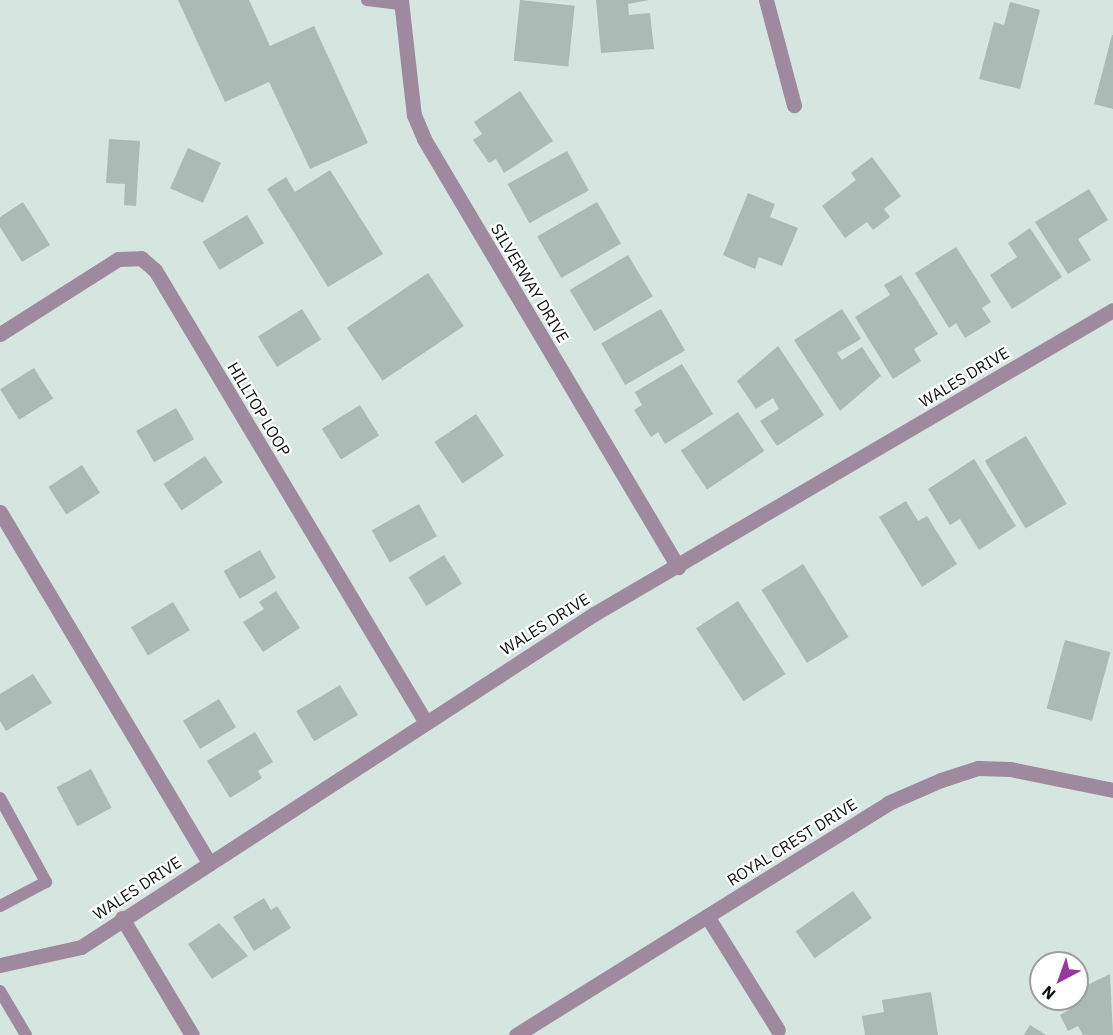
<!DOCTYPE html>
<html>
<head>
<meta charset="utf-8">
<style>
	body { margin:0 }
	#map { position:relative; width:1113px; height:1035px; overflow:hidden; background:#d5e5df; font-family:"IBM Plex Sans",sans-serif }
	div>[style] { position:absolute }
	.building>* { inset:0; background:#abbab4; transform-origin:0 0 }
	.service>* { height:12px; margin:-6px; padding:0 6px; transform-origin:6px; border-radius:6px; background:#9e899f }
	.minor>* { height:15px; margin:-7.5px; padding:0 7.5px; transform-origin:7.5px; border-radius:7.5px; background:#9e899f }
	span { translate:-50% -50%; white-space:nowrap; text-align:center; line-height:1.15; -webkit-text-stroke:4.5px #fff; paint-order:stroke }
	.street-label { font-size:16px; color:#0b100e }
	.north { position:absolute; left:1029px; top:951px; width:60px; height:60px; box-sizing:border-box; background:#fff; border:2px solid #9d9f9f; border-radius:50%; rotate:221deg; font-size:16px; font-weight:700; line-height:24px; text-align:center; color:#0b100e }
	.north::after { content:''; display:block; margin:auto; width:21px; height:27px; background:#97379f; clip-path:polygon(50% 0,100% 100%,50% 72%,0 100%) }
</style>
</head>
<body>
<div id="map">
	<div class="building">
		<div style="clip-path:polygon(178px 0,249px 0,270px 46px,314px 26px,368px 143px,310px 169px,269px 82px,225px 102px)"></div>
		<div style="left:520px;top:0;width:55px;height:61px;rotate:6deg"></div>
		<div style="clip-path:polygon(596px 0,649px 0,628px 4px,629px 15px,650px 13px,654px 49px,601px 53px)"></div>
		<div style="clip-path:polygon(1010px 2px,1040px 10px,1020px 89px,979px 79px,994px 22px,1004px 25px)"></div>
		<div style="clip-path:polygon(1112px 35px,1113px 35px,1113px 109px,1094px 104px)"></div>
		<div style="clip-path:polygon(520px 91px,553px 141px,504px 173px,496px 159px,489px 163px,473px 140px,482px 134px,474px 122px)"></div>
		<div style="clip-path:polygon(109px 139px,140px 141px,136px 206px,124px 205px,125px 184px,106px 183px)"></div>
		<div style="left:188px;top:148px;width:36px;height:44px;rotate:24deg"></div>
		<div style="left:567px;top:151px;width:45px;height:68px;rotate:61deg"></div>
		<div style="clip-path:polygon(872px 157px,901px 196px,884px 209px,890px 217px,873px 230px,867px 222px,845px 238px,822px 206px,856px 180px,851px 173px)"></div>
		<div style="clip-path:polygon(330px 170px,383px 254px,328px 287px,267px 189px,286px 177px,295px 192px)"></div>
		<div style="clip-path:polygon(1089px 189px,1108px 220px,1078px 239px,1091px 260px,1068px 274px,1035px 222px)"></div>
		<div style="clip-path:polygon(748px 193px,775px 204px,770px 217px,798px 228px,782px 266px,759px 257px,755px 269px,723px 255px)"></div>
		<div style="clip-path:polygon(23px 202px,50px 245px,22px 262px,0 227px,0 217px)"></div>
		<div style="left:597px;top:202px;width:48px;height:69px;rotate:60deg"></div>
		<div style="left:247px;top:215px;width:33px;height:52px;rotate:59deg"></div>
		<div style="clip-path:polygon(1030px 228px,1062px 277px,1012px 309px,990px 275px,1017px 257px,1008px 243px)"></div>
		<div style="clip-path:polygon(956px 247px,991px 302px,982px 308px,991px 322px,965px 338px,956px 323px,949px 328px,915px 273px)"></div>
		<div style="left:628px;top:255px;width:48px;height:68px;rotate:59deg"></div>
		<div style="left:428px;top:273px;width:64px;height:98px;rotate:56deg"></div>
		<div style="clip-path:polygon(901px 275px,938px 334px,914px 349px,921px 361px,893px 379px,855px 317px,890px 295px,884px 285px)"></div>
		<div style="left:302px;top:309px;width:36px;height:52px;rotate:58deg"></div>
		<div style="left:661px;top:309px;width:48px;height:69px;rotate:60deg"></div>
		<div style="clip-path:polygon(842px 309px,861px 339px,837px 353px,842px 360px,862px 347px,881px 376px,840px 411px,794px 340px)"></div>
		<div style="clip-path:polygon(778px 346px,824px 415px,777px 446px,760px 421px,779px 409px,773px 398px,756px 409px,737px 381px)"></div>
		<div style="clip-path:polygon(682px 364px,713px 414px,665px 444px,658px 432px,651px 437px,634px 410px,642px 405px,635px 392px)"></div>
		<div style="left:34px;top:368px;width:36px;height:40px;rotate:58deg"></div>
		<div style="left:360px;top:405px;width:36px;height:45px;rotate:58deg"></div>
		<div style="left:176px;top:408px;width:36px;height:46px;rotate:60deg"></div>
		<div style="left:738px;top:412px;width:47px;height:69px;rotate:56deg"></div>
		<div style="left:476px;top:414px;width:50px;height:50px;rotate:56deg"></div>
		<div style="left:1026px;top:436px;width:79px;height:48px;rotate:59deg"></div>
		<div style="left:205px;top:456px;width:32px;height:50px;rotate:56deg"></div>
		<div style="clip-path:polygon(974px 459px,1016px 526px,979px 550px,960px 519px,950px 525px,928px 489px)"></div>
		<div style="left:82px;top:465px;width:33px;height:40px;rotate:57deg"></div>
		<div style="clip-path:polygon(906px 501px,918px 521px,927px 516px,957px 564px,922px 587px,879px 517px)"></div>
		<div style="left:419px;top:504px;width:37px;height:54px;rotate:61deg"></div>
		<div style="left:260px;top:550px;width:32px;height:42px;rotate:60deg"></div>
		<div style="left:444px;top:555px;width:34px;height:42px;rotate:58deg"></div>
		<div style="left:803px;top:564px;width:86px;height:49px;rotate:58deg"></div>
		<div style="clip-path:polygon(276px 591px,300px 628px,263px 652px,243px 622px,264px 609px,259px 602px)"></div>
		<div style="left:738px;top:601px;width:87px;height:50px;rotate:57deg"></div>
		<div style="left:173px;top:602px;width:33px;height:49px;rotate:59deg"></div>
		<div style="left:1065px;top:640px;width:47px;height:71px;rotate:15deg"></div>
		<div style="clip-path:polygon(33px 674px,52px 703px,6px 731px,0 721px,0 694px)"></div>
		<div style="left:340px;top:685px;width:35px;height:51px;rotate:59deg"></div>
		<div style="left:219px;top:699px;width:33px;height:42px;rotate:59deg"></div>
		<div style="clip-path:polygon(255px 732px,273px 762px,258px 771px,262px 778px,230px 798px,207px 761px)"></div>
		<div style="left:91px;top:769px;width:44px;height:39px;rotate:62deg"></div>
		<div style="left:853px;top:891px;width:33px;height:70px;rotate:55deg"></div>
		<div style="clip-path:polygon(264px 898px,271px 910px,277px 906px,291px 928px,254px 951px,233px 917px)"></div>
		<div style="clip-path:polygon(219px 923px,248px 956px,212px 979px,188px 944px)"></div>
		<div style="clip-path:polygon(1110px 974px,1113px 1035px,1083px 1035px,1078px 1026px,1068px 1031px,1060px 1015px,1070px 1009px,1066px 999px,1077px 999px,1077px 990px)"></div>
		<div style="clip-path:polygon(931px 992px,938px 1035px,865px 1035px,862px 1016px,884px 1012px,882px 1000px)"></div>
		<div style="clip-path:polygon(1030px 1025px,1046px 1035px,1024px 1035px)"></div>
	</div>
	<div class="service">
		<div style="left:367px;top:0;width:35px;rotate:7deg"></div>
		<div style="left:0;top:798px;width:96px;rotate:61.3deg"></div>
		<div style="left:46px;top:882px;width:52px;rotate:152.4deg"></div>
		<div style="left:0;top:991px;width:51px;rotate:59.4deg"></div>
	</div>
	<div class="minor">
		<div style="left:401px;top:0;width:116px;rotate:83.6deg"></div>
		<div style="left:414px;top:115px;width:26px;rotate:67deg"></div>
		<div style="left:424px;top:139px;width:498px;rotate:59.3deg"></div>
		<div style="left:766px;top:0;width:109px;rotate:75.1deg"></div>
		<div style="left:0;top:334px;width:140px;rotate:-32.4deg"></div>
		<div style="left:118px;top:259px;width:23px;rotate:-2deg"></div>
		<div style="left:141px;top:258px;width:18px;rotate:41deg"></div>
		<div style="left:155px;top:270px;width:526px;rotate:59.09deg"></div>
		<div style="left:0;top:512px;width:409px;rotate:59.2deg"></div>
		<div style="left:707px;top:916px;width:134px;rotate:58.1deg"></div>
		<div style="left:122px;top:918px;width:136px;rotate:59.1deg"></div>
		<div style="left:0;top:965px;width:83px;rotate:-12.5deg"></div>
		<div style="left:81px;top:947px;width:612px;rotate:-32.99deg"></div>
		<div style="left:594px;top:614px;width:601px;rotate:-30.36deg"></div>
		<div style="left:516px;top:1035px;width:438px;rotate:-31.9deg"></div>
		<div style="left:888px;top:803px;width:58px;rotate:-23.5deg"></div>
		<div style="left:941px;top:780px;width:39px;rotate:-18deg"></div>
		<div style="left:978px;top:768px;width:32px;rotate:2deg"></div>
		<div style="left:1010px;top:769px;width:105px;rotate:11.5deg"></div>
	</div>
	<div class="street-label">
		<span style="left:530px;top:283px;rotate:59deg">SILVERWAY DRIVE</span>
		<span style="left:964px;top:377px;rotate:-31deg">WALES DRIVE</span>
		<span style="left:259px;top:409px;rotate:59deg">HILLTOP LOOP</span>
		<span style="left:545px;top:624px;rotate:-32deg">WALES DRIVE</span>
		<span style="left:792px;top:842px;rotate:-32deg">ROYAL CREST DRIVE</span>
		<span style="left:137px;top:888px;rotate:-33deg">WALES DRIVE</span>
	</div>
	<div class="north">N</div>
</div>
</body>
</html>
